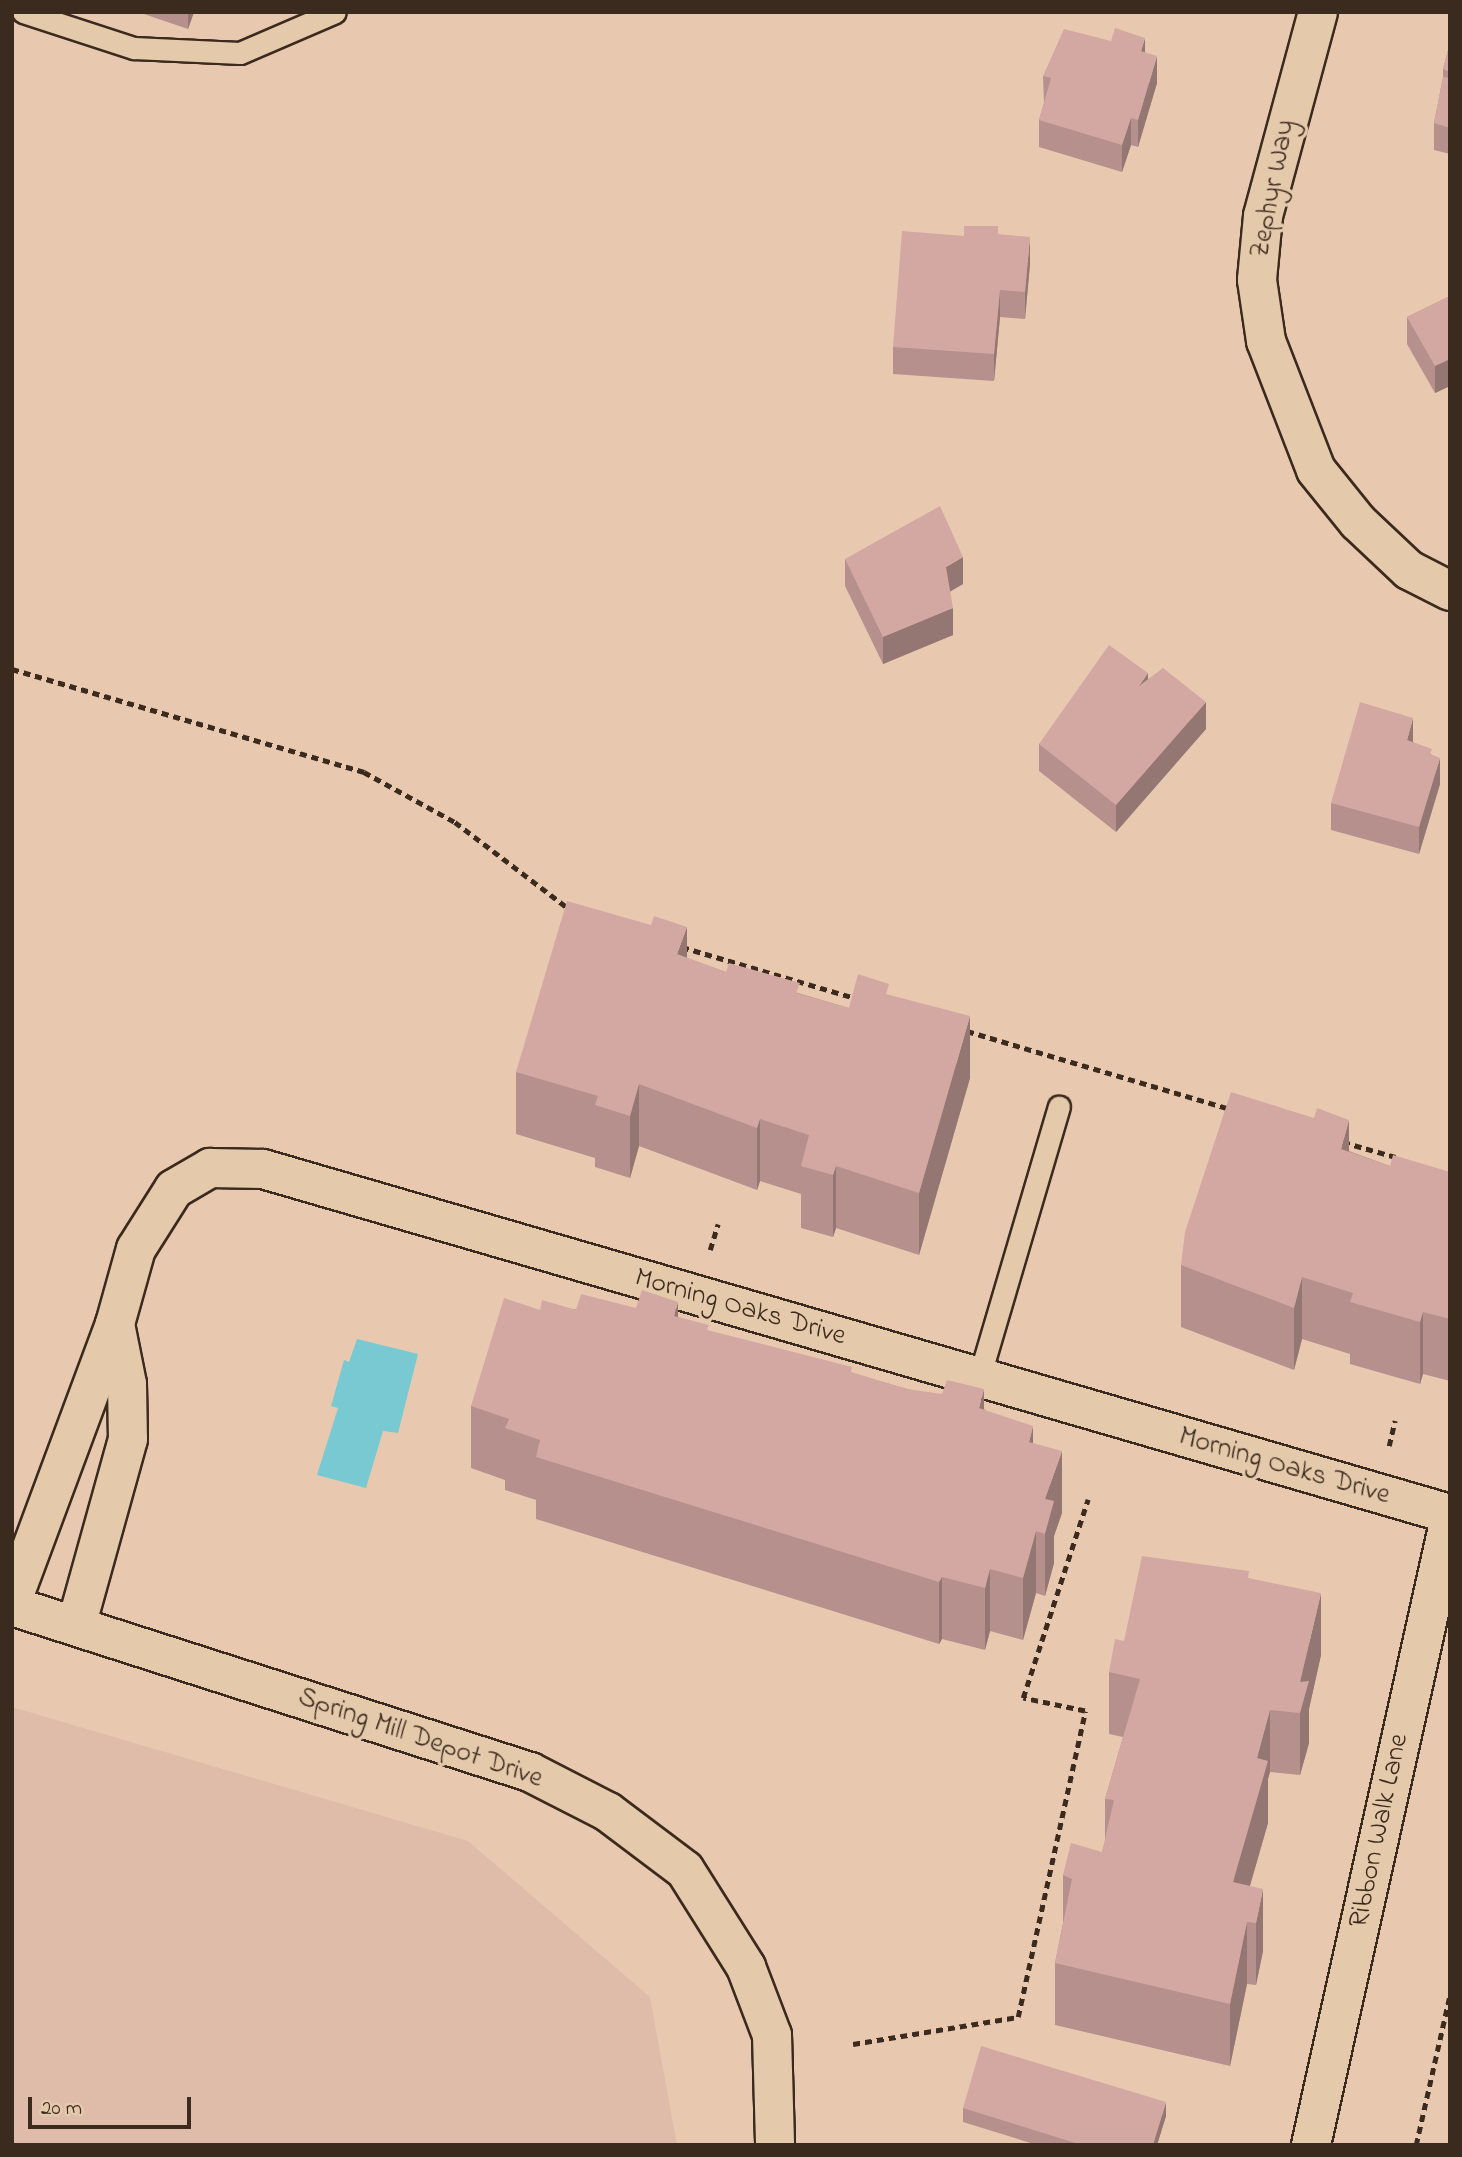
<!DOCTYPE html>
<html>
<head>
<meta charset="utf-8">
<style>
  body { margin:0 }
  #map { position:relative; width:1462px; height:2157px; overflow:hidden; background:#e8c9b0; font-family:"Indie Flower",sans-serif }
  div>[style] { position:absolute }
  .built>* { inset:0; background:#dfbca9 }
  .water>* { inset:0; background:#78c9d1 }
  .path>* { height:4.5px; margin-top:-2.25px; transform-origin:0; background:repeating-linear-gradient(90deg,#3b2a1e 0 7px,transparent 0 12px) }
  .roads { filter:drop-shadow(2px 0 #3b2a1e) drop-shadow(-2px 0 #3b2a1e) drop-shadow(0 2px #3b2a1e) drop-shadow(0 -2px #3b2a1e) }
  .lane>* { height:21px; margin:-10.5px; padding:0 10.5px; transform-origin:10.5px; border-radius:10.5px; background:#e4c9ab }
  .street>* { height:38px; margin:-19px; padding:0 19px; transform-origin:19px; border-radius:19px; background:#e4c9ab }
  .wall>* { inset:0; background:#b5908c }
  .shaded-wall>* { inset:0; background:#947672 }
  .building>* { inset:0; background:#d3a8a3 }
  span { translate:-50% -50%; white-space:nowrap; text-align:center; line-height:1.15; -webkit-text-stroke:7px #e4c9ab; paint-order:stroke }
  .street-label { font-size:28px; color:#3b2a1e }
  .frame { position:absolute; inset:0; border:14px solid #3b2a1e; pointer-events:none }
  .scale { position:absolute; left:28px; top:2097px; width:163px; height:32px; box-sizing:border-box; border:4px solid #3b2a1e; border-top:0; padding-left:9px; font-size:21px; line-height:24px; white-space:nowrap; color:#3b2a1e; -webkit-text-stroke:5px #e4c9ab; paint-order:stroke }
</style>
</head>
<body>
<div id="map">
  <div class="built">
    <div style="clip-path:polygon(12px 1707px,468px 1841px,650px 1997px,677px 2145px,12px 2145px)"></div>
  </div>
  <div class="water">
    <div style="clip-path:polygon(357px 1339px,418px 1354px,398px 1433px,383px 1431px,366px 1488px,317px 1475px,338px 1408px,331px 1406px,344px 1360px,349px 1362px)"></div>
  </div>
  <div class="path">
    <div style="left:12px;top:669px;width:367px;rotate:16.3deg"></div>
    <div style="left:364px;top:772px;width:104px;rotate:28.8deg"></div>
    <div style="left:455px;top:822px;width:142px;rotate:37.3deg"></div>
    <div style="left:682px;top:947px;width:180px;rotate:16.4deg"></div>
    <div style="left:967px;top:1031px;width:275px;rotate:16.5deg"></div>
    <div style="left:1343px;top:1142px;width:58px;rotate:15.9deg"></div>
    <div style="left:710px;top:1250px;width:27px;rotate:-73deg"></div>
    <div style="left:1389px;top:1446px;width:26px;rotate:-77deg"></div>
    <div style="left:853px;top:2044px;width:167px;rotate:-9.3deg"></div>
    <div style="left:1018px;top:2017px;width:313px;rotate:-77.6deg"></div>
    <div style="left:1085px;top:1711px;width:63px;rotate:-168.2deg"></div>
    <div style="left:1023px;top:1698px;width:209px;rotate:-71.9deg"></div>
    <div style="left:1416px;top:2145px;width:155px;rotate:-77.3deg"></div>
  </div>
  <div class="roads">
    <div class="lane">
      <div style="left:23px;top:12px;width:117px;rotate:18deg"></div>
      <div style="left:134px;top:48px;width:106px;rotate:2.7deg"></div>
      <div style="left:240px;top:53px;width:103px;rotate:-23.3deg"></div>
      <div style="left:979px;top:1378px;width:283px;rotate:-73.6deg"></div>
    </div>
    <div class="street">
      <div style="left:1318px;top:12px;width:211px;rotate:105.1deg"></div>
      <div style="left:1263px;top:216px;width:64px;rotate:95.4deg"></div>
      <div style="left:1257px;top:280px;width:62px;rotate:81.6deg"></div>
      <div style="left:1266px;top:341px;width:138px;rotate:68.8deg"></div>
      <div style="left:1316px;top:470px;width:67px;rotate:51.1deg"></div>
      <div style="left:1358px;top:522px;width:70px;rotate:43.3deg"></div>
      <div style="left:1409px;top:570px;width:46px;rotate:27.1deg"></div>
      <div style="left:115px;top:1324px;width:78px;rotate:-74.4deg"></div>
      <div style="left:136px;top:1249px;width:71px;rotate:-57.7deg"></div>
      <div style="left:174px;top:1189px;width:42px;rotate:-30.3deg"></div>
      <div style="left:210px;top:1168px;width:53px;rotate:1.1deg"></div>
      <div style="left:263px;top:1169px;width:1236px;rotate:16.21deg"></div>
      <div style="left:12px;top:1601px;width:296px;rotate:-69.6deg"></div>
      <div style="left:115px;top:1324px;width:61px;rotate:78.7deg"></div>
      <div style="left:127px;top:1384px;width:55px;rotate:89deg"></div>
      <div style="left:128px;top:1439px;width:194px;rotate:105.5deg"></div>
      <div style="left:12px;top:1606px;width:544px;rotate:17.77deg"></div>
      <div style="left:530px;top:1772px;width:88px;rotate:27.1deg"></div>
      <div style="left:608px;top:1812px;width:96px;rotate:37deg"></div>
      <div style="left:685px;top:1870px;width:115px;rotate:57.8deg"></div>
      <div style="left:746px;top:1967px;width:73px;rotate:69.1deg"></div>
      <div style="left:772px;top:2035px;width:110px;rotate:88.4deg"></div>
      <div style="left:1311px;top:2145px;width:642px;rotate:-77.5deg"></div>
    </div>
  </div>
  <div class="wall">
    <div style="clip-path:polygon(138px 12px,194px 12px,188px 29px)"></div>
    <div style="clip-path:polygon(1450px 43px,1450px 154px,1434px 150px,1434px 123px,1443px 77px,1443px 69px)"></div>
    <div style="clip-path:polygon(1043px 76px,1157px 83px,1138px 147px,1131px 145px,1122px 172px,1039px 147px,1039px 120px,1044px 103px)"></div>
    <div style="clip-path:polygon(998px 234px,1030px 264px,1025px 319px,1000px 317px,994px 381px,893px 374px,893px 347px,964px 236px)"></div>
    <div style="clip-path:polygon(1450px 296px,1450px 386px,1435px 393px,1407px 344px,1407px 317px)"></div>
    <div style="clip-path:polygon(845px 559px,963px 584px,950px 591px,953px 635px,883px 664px,845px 586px)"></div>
    <div style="clip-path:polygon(1148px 679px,1206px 729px,1116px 832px,1039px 771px,1039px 744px)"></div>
    <div style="clip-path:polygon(1413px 742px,1432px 755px,1440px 784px,1419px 854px,1331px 830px,1331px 803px)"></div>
    <div style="clip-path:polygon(687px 958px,726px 972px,849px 1008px,889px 995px,970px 1078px,919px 1255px,836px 1228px,833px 1237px,801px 1228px,801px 1194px,760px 1181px,757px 1190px,639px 1146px,630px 1178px,595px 1167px,595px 1158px,516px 1134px,516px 1072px)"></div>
    <div style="clip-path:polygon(1349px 1151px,1390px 1166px,1450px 1172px,1450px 1381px,1423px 1374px,1420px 1384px,1350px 1364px,1350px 1354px,1302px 1339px,1294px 1370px,1181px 1327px,1181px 1265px)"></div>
    <div style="clip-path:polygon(636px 1308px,678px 1317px,709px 1331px,907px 1389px,984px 1409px,1033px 1443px,1062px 1513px,1054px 1536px,1054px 1563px,1045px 1596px,1036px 1593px,1023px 1640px,990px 1631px,985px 1650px,942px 1639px,939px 1644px,536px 1519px,536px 1500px,505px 1490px,505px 1480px,471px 1468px,471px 1406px,540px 1310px)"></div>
    <div style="clip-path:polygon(1249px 1578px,1321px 1655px,1309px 1709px,1309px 1743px,1300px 1775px,1270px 1772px,1268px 1779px,1268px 1823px,1250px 1886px,1263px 1951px,1256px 1985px,1247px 1984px,1230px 2066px,1055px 2025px,1055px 1963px,1063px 1923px,1063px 1875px,1102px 1852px,1105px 1841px,1105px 1799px,1123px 1737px,1109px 1734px,1109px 1672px,1124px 1641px)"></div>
    <div style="clip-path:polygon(963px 2108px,1166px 2116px,1157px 2145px,1037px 2145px,963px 2122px)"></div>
  </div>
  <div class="shaded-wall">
    <div style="clip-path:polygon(188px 12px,194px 12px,188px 29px)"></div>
    <div style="clip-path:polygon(1145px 38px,1145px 65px,1141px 51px)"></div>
    <div style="clip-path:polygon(1157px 56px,1157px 83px,1138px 147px,1138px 120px)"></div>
    <div style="clip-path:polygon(1131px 118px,1131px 145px,1122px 172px,1122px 145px)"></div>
    <div style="clip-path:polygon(1030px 237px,1030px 264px,1025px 319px,1025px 292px)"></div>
    <div style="clip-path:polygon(1000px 290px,1000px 317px,994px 381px,994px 354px)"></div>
    <div style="clip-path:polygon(1450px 359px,1450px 386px,1435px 393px,1435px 366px)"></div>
    <div style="clip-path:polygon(963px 557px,963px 584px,946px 594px,946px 567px)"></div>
    <div style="clip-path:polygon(953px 608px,953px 635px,883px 664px,883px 637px)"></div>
    <div style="clip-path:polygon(1148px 673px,1148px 700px,1139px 686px)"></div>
    <div style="clip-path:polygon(1206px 702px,1206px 729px,1116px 832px,1116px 805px)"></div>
    <div style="clip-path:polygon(1413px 718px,1413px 745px,1407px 740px)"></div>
    <div style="clip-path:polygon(1440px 758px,1440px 784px,1419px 854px,1419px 827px)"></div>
    <div style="clip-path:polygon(687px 927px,687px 989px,677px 954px)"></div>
    <div style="clip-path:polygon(970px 1016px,970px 1078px,919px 1255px,919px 1193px)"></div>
    <div style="clip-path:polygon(639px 1084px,639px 1146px,630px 1178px,630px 1116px)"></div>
    <div style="clip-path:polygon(760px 1119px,760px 1181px,757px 1190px,757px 1128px)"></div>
    <div style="clip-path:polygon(1349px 1120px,1349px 1182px,1341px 1149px)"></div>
    <div style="clip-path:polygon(836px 1166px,836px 1228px,833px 1237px,833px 1175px)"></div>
    <div style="clip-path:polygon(1302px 1277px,1302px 1339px,1294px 1370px,1294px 1308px)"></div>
    <div style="clip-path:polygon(678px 1302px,678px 1364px,674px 1316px)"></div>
    <div style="clip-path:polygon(1423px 1312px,1423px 1374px,1420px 1384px,1420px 1322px)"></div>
    <div style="clip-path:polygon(984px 1389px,984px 1451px,979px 1408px)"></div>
    <div style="clip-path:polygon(1033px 1426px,1033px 1488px,1029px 1442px)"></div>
    <div style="clip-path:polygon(1062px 1451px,1062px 1513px,1054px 1536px,1054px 1563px,1045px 1596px,1045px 1499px)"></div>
    <div style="clip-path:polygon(1036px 1531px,1036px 1593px,1023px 1640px,1023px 1578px)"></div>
    <div style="clip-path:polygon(990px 1569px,990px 1631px,985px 1650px,985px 1588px)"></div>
    <div style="clip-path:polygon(942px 1577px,942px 1639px,939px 1644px,939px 1582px)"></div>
    <div style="clip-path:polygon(1321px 1593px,1321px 1655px,1309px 1709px,1309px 1743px,1300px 1775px,1300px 1682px)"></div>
    <div style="clip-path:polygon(1270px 1710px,1270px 1772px,1268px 1779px,1268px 1823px,1233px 1944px,1233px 1882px,1257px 1758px)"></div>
    <div style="clip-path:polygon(1263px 1889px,1263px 1951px,1256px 1985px,1256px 1923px)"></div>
    <div style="clip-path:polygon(1247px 1922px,1247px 1984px,1230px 2066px,1230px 2004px)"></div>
    <div style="clip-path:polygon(1166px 2102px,1166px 2116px,1157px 2145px,1153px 2145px)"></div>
  </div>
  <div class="building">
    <div style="clip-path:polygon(1115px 28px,1145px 38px,1141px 51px,1157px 56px,1138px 120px,1131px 118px,1122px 145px,1039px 120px,1051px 78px,1043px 76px,1064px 29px,1111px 41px)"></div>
    <div style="clip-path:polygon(1450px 43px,1450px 72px,1443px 69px)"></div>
    <div style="clip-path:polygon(1443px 77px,1450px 78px,1450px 128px,1434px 123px)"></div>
    <div style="clip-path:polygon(964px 226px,998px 226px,998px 234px,1030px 237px,1025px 292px,1000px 290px,994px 354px,893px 347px,902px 231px,964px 236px)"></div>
    <div style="clip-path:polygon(1450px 296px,1450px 359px,1435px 366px,1407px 317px)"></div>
    <div style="clip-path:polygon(940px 506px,963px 557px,946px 567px,953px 608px,883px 637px,845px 559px)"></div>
    <div style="clip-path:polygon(1109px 645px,1148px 673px,1139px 686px,1163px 668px,1206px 702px,1116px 805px,1039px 744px)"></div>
    <div style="clip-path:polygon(1360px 702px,1413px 718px,1407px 740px,1432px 749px,1430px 754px,1440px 758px,1419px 827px,1331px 803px)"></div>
    <div style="clip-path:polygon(567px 901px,651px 925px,654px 916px,687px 927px,677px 954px,726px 972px,729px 963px,800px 983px,796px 993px,849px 1008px,858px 974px,889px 984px,886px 994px,970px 1016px,919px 1193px,836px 1166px,833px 1175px,801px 1166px,809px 1135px,760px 1119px,757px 1128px,639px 1084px,630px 1116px,595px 1105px,598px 1096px,516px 1072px)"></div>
    <div style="clip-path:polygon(1231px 1092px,1314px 1118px,1317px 1108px,1349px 1120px,1341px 1149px,1390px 1166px,1393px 1155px,1450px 1172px,1450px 1319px,1423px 1312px,1420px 1322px,1350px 1302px,1353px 1293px,1302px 1277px,1294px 1308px,1181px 1265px,1185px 1232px)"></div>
    <div style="clip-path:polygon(642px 1290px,678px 1302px,674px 1316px,709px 1325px,707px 1330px,852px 1367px,851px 1372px,907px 1389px,942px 1394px,947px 1380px,984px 1389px,979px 1408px,1033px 1426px,1029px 1442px,1062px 1451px,1045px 1499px,1054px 1501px,1045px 1534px,1036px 1531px,1023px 1578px,990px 1569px,985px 1588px,942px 1577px,939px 1582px,536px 1457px,540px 1440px,505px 1428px,509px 1419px,471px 1406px,504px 1298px,540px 1310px,542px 1300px,576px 1310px,581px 1294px,636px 1308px)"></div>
    <div style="clip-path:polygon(1142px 1556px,1249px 1571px,1248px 1578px,1321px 1593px,1300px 1682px,1309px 1681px,1300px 1713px,1270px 1710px,1257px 1758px,1268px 1761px,1233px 1882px,1263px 1889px,1256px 1923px,1247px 1922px,1230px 2004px,1055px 1963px,1072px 1879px,1063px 1875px,1071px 1843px,1102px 1852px,1114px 1800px,1105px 1799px,1140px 1679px,1109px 1672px,1115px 1639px,1124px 1641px)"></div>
    <div style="clip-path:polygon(981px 2046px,1166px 2102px,1153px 2145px,1082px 2145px,963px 2108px)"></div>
  </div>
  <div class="street-label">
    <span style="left:1274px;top:189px;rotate:-79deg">Zephyr Way</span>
    <span style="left:740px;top:1308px;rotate:16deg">Morning Oaks Drive</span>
    <span style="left:1284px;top:1467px;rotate:16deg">Morning Oaks Drive</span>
    <span style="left:420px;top:1739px;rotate:19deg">Spring Mill Depot Drive</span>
    <span style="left:1380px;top:1831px;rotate:-78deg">Ribbon Walk Lane</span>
  </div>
  <div class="frame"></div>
  <div class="scale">20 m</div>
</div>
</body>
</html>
